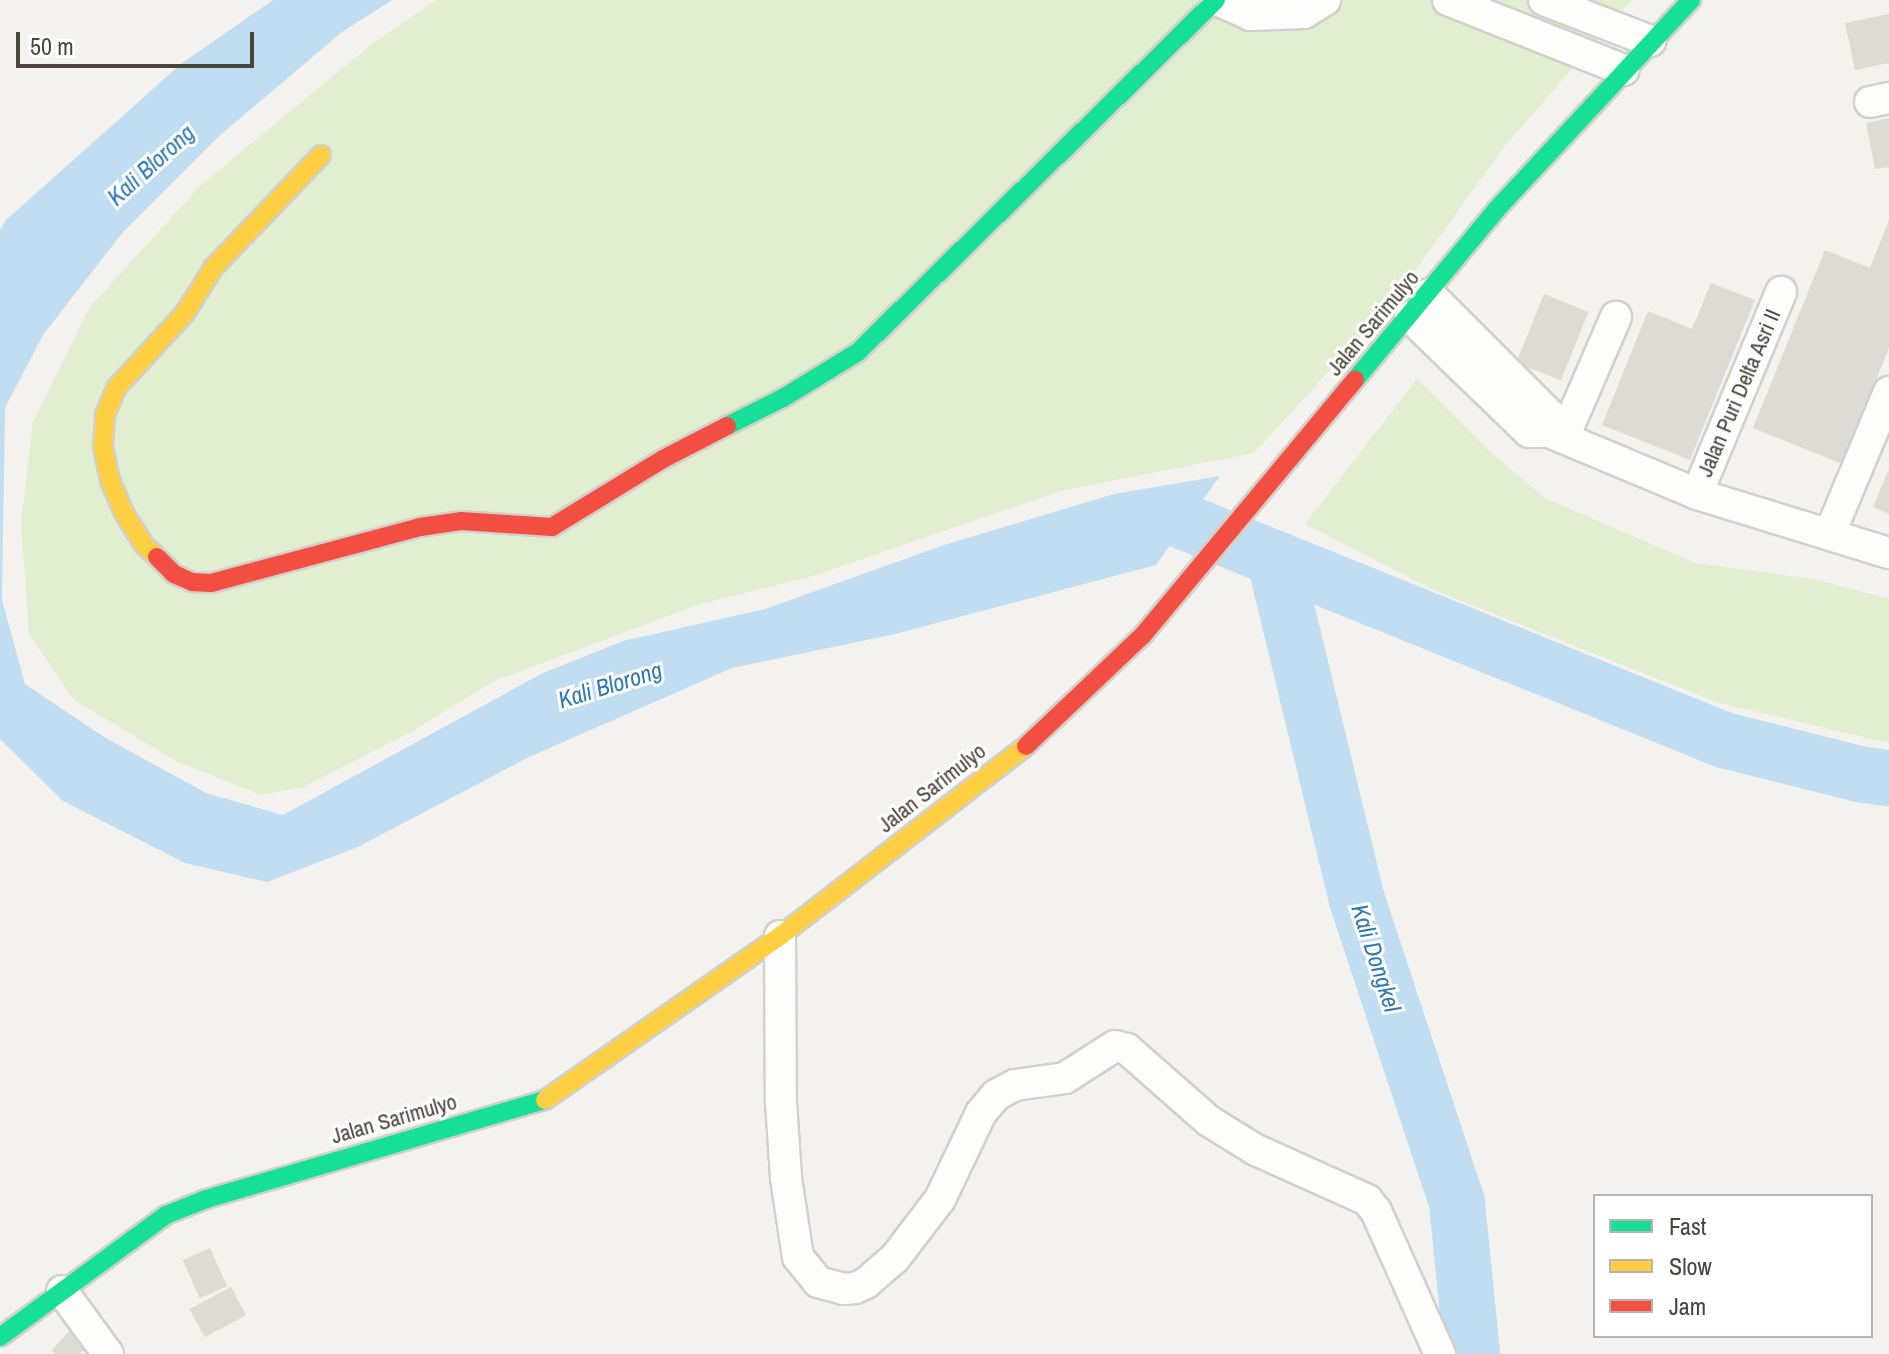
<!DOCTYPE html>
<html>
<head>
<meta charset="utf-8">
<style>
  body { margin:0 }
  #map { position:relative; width:1889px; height:1354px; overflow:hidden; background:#f4f2ee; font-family:"Archivo Narrow",sans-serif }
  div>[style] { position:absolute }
  .green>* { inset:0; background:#e1eecf }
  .water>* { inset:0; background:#c0ddf1 }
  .river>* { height:56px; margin:-28px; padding:0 28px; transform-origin:28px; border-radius:28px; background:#c0ddf1 }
  .building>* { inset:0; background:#dedbd6; transform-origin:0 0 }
  .roads { filter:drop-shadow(2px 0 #d2d0cb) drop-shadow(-2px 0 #d2d0cb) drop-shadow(0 2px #d2d0cb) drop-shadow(0 -2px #d2d0cb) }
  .street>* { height:30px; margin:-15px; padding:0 15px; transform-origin:15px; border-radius:15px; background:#fdfdfc }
  .fast>* { height:18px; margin:-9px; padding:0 9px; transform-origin:9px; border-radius:9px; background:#16e098 }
  .slow>* { height:18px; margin:-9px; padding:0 9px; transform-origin:9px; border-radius:9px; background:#ffcf43 }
  .jam>* { height:18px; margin:-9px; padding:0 9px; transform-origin:9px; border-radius:9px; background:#f24e42 }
  span { translate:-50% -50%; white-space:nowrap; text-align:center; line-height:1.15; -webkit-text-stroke:6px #fff; paint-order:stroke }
  .street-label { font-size:22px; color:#4b4439 }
  .water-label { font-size:24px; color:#2e7ab2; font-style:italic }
  .legend { position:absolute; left:1593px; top:1194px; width:280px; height:144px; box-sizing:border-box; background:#fff; border:2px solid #b7b4b0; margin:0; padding:10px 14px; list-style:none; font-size:24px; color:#4b4439 }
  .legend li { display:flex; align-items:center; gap:16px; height:40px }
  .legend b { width:40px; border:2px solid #b7b4b0 }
  .scale { position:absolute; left:16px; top:32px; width:238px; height:36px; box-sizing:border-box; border:4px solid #4b4439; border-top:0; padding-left:10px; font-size:24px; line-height:28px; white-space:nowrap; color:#4b4439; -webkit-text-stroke:6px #fff; paint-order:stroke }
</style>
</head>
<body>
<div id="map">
  <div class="green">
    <div style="clip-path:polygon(436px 0,1632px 0,1504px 147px,1394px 300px,1254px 453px,1060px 491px,813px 576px,700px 604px,494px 681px,411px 732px,303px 787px,261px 795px,176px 761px,74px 700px,29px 634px,21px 523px,33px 422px,89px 308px,201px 185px,372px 44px)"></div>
    <div style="clip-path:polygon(1417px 379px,1486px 448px,1545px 498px,1695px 563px,1814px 579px,1889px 599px,1889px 743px,1716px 702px,1436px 591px,1305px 524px)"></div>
  </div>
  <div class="water">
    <div style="clip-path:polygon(273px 0,392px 0,342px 32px,218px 137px,123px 232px,43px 335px,5px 408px,2px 600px,25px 684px,104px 737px,206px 793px,283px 815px,543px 673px,623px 641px,765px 609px,941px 546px,1114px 494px,1220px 476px,1156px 565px,891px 635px,732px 668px,529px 757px,358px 847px,267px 882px,185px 863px,63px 801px,0 739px,0 230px,6px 220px,182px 63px)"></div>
  </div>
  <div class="river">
    <div style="left:1113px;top:534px;width:60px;rotate:-17.5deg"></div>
    <div style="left:1170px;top:516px;width:598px;rotate:22.02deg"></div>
    <div style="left:1724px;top:740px;width:139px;rotate:14.1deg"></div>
    <div style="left:1859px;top:774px;width:30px;rotate:8deg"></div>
    <div style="left:1275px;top:561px;width:346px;rotate:76.4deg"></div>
    <div style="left:1356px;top:897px;width:322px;rotate:71.7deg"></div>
    <div style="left:1457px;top:1203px;width:152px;rotate:84.3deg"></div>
  </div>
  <div class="building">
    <div style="clip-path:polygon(1889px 14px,1889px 63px,1855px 70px,1845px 23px)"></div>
    <div style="clip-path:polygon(1889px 118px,1889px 167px,1875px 169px,1866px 123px)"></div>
    <div style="clip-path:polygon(1889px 220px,1889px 348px,1842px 464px,1753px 428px,1825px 250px,1870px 268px)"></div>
    <div style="clip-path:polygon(1711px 283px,1755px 300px,1690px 460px,1602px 425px,1648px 311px,1692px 329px)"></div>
    <div style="left:1544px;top:294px;width:48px;height:74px;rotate:22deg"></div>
    <div style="clip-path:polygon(1889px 469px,1889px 514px,1873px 507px)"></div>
    <div style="left:210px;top:1248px;width:42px;height:30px;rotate:66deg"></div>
    <div style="left:231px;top:1287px;width:32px;height:47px;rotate:62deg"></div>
    <div style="clip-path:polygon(72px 1328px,89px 1344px,80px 1354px,56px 1354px,52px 1350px)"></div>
  </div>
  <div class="roads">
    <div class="street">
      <div style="left:1217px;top:0;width:36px;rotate:24deg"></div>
      <div style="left:1250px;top:15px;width:54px;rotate:-2.1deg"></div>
      <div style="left:1304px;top:13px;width:25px;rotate:-32deg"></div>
      <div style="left:1448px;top:0;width:189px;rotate:21.7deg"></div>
      <div style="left:1544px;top:0;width:114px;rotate:21.1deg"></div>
      <div style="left:1870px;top:102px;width:19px;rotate:-12deg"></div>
      <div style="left:1429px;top:294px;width:168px;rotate:45deg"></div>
      <div style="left:1548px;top:413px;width:19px;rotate:87deg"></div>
      <div style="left:1410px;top:317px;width:165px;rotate:44deg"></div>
      <div style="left:1529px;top:432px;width:20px"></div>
      <div style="left:1549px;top:432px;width:160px;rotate:22.7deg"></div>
      <div style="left:1697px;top:494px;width:201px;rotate:17.1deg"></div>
      <div style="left:1564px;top:437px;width:131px;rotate:-66.6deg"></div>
      <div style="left:1697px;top:494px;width:219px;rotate:-67.4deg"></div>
      <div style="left:1830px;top:533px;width:153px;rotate:-67.3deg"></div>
      <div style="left:780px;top:936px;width:166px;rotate:89.7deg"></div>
      <div style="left:781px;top:1102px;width:76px;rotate:86.2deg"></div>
      <div style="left:786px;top:1178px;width:80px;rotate:81.4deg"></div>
      <div style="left:798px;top:1257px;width:32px;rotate:51deg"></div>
      <div style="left:818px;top:1282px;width:27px;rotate:15deg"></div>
      <div style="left:844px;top:1289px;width:11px;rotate:-5deg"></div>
      <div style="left:855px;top:1288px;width:12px;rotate:-24deg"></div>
      <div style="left:866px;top:1283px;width:38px;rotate:-41deg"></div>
      <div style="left:895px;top:1258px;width:74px;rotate:-52.7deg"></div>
      <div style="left:940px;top:1199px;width:95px;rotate:-64.5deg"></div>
      <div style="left:981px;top:1113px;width:23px;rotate:-50deg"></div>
      <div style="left:996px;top:1095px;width:21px;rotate:-28deg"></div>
      <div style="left:1015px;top:1085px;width:50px;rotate:-8deg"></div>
      <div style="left:1065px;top:1078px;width:59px;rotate:-32.6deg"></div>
      <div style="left:1115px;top:1046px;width:12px;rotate:14deg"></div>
      <div style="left:1127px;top:1049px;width:109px;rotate:41.3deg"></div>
      <div style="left:1209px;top:1121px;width:55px;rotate:31.7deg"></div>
      <div style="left:1256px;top:1150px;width:122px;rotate:24.2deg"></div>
      <div style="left:1367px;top:1200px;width:14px;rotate:51deg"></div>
      <div style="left:1376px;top:1211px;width:157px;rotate:65.9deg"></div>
      <div style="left:62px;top:1291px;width:78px;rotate:53.9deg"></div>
    </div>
    <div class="fast">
      <div style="left:1355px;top:380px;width:221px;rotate:-50.3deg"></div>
      <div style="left:1496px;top:210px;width:287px;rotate:-47.1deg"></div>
      <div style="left:727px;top:426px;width:63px;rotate:-26.6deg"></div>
      <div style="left:783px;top:398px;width:88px;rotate:-31.5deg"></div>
      <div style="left:858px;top:352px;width:502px;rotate:-44.52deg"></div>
      <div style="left:0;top:1337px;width:206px;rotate:-36.3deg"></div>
      <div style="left:166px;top:1215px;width:43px;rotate:-21.8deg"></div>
      <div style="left:206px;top:1199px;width:353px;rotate:-16.3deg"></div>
    </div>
    <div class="slow">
      <div style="left:157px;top:557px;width:18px;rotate:-137deg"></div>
      <div style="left:144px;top:545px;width:38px;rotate:-122deg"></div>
      <div style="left:124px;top:513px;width:36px;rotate:-113deg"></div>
      <div style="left:110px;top:480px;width:35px;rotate:-102deg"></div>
      <div style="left:103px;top:446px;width:31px;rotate:-86deg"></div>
      <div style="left:105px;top:415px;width:30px;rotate:-67deg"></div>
      <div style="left:117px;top:387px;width:100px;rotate:-47.4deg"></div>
      <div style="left:185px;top:313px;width:54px;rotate:-57.8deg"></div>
      <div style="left:214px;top:267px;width:155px;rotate:-46.3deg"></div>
      <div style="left:545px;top:1100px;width:287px;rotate:-34.9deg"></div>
      <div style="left:780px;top:936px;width:311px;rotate:-37.7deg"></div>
    </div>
    <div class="jam">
      <div style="left:157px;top:557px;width:24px;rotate:45deg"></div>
      <div style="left:174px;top:574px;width:20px;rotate:24deg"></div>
      <div style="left:192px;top:582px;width:19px;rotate:3deg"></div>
      <div style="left:211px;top:583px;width:216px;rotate:-15deg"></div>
      <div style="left:420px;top:527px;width:41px;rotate:-8.3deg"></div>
      <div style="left:461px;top:521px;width:91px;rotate:3.8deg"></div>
      <div style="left:552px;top:527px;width:130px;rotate:-31.5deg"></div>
      <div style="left:663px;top:459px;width:72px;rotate:-27.3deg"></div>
      <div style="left:1026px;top:746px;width:161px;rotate:-43.5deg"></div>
      <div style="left:1143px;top:635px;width:332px;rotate:-50.3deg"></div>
    </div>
  </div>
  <div class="street-label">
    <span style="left:1373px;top:323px;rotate:-50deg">Jalan Sarimulyo</span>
    <span style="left:1739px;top:393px;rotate:-67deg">Jalan Puri Delta Asri II</span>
    <span style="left:932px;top:788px;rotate:-38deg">Jalan Sarimulyo</span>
    <span style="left:394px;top:1119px;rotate:-16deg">Jalan Sarimulyo</span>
  </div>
  <div class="water-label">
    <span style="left:151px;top:165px;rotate:-42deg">Kali Blorong</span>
    <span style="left:610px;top:685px;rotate:-17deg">Kali Blorong</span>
    <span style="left:1376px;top:958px;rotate:72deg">Kali Dongkel</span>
  </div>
  <ul class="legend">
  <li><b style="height:10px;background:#16e098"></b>Fast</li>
  <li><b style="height:10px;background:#ffcf43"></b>Slow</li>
  <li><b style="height:10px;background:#f24e42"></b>Jam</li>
  </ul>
  <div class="scale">50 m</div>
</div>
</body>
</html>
